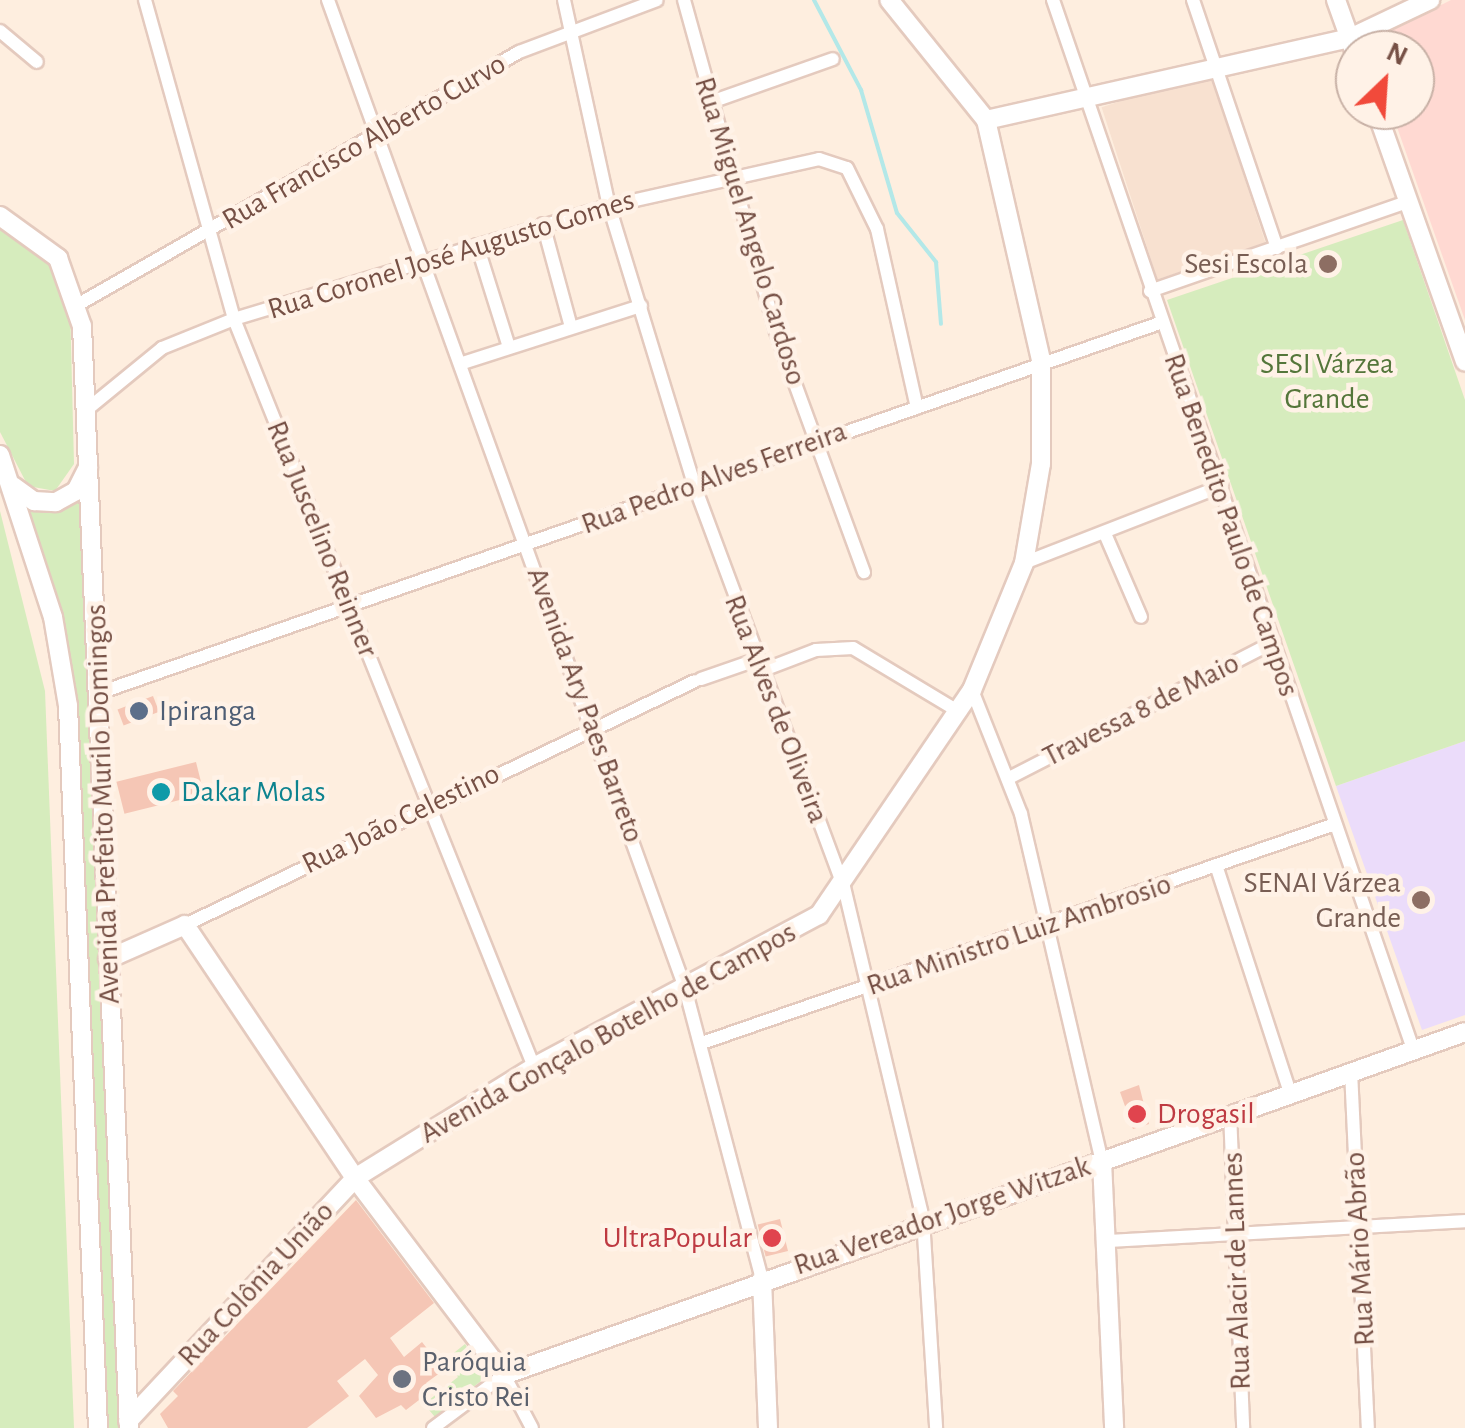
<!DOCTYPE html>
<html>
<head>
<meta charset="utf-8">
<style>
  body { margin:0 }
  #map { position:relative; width:1465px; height:1428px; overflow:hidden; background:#feeedf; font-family:"Alegreya Sans",sans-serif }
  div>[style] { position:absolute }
  .residential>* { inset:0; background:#f8e1d0; transform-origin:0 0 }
  .commercial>* { inset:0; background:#ffd9d2 }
  .education>* { inset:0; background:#ebdcfa }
  .green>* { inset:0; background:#d6ecbd }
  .stream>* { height:4px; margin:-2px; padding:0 2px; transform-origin:2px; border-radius:2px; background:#b3e8e8 }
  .building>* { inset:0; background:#f5c6b5; transform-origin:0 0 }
  .roads { filter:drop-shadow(2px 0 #e4cabe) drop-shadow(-2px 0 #e4cabe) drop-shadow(0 2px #e4cabe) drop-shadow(0 -2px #e4cabe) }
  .street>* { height:12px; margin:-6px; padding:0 6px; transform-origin:6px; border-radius:6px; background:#fff }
  .secondary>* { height:18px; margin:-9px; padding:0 9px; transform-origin:9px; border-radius:9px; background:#fff }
  .dots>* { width:28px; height:28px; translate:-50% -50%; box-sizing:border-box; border:5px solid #fff2e7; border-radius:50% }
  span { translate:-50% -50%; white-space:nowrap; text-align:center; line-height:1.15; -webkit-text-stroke:9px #fff2e7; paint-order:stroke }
  .street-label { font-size:30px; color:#765045 }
  .education-label { font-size:30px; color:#785e54 }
  .right { translate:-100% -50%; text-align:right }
  .park-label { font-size:30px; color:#54763a }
  .service-label { font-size:30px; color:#4e5e75 }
  .left { translate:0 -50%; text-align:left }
  .culture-label { font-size:30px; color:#0d838f }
  .health-label { font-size:30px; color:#be3a42 }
  .worship-label { font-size:30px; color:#5b616d }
  .north { position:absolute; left:1335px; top:30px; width:100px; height:100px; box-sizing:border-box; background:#fff2e7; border:2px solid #c8b1a6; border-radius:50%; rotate:25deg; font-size:28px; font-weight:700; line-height:40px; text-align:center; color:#765045 }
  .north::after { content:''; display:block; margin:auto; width:35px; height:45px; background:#f14a3b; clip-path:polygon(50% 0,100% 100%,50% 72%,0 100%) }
</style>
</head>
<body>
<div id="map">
  <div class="residential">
    <div style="left:1210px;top:72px;width:181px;height:114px;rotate:72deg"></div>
  </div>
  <div class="commercial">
    <div style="clip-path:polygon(1451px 0,1465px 0,1465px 320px,1391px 110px,1415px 110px,1415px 50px,1370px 50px,1368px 42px)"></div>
  </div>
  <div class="education">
    <div style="clip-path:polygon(1465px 741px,1465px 1015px,1422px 1030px,1336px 786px)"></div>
  </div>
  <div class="green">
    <div style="clip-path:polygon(1403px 220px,1465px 400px,1465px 741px,1336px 786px,1167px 300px)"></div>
    <div style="clip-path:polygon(0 225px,56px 266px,70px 304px,74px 464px,55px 491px,28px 486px,0 432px)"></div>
    <div style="clip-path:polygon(82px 497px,121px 1428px,104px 1428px,58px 610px,27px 505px,60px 510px)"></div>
    <div style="clip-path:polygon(0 511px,45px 691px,74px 1428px,0 1428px)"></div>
    <div style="clip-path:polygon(465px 1344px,486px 1377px,435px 1417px,424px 1404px,458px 1377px,445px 1360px)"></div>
  </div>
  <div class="stream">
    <div style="left:814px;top:0;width:102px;rotate:62.4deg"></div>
    <div style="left:861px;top:90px;width:128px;rotate:73.7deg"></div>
    <div style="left:897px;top:213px;width:63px;rotate:51.5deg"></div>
    <div style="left:936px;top:262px;width:62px;rotate:85.4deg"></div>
  </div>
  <div class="building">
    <div style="left:153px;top:696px;width:17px;height:38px;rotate:69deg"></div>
    <div style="left:196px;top:762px;width:33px;height:82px;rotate:76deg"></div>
    <div style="clip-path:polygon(1139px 1085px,1149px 1124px,1133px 1129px,1120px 1092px)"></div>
    <div style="clip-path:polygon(356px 1200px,434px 1303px,390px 1338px,404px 1357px,422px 1342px,444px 1370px,426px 1383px,432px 1390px,406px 1410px,401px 1405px,376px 1418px,359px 1396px,378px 1375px,365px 1359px,337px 1381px,349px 1396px,307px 1428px,168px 1428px,160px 1414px,178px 1396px,173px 1391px)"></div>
    <div style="left:780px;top:1219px;width:33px;height:23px;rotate:76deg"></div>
  </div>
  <div class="roads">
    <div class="street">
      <div style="left:145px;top:0;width:331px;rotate:74.4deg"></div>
      <div style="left:234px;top:319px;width:806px;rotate:68.15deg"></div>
      <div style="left:328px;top:0;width:1051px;rotate:70.13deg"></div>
      <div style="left:685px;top:988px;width:301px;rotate:75.2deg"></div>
      <div style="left:564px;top:0;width:211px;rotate:77.7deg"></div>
      <div style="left:609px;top:206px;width:294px;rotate:73deg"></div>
      <div style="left:695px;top:487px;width:427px;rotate:69.6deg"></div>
      <div style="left:844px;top:887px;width:341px;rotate:76.6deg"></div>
      <div style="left:923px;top:1219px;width:209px;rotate:86.4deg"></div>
      <div style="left:684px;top:0;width:341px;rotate:74.5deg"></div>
      <div style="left:775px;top:329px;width:259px;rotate:69.9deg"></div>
      <div style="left:1053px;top:0;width:1109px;rotate:71.06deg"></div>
      <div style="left:1193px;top:0;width:262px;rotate:71.3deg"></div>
      <div style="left:0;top:31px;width:48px;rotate:40deg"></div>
      <div style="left:711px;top:102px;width:129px;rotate:-19.4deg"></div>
      <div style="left:543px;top:224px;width:107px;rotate:74.8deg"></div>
      <div style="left:477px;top:245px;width:107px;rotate:72.6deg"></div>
      <div style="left:1150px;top:291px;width:275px;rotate:-19.1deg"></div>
      <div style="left:79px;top:304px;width:507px;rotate:-29.8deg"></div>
      <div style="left:519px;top:52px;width:147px;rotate:-20.6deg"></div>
      <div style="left:463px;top:363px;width:187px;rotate:-17.8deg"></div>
      <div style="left:90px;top:407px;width:93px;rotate:-39.3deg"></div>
      <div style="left:162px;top:348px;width:78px;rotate:-21.9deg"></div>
      <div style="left:234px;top:319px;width:392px;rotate:-16.8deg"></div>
      <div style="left:609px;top:206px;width:215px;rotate:-12.6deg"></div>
      <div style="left:819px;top:159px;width:29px;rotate:18deg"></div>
      <div style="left:847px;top:168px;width:68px;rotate:63.8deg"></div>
      <div style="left:877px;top:229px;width:183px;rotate:77.4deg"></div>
      <div style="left:1106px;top:536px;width:88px;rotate:66.6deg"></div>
      <div style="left:1024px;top:563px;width:212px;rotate:-21.3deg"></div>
      <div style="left:761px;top:671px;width:59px;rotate:-20.9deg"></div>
      <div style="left:816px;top:650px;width:37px;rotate:-3deg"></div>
      <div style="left:853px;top:648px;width:122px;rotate:31deg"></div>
      <div style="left:701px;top:679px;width:58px;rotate:-19.1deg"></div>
      <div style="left:972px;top:690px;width:133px;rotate:68.4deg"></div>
      <div style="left:1021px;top:814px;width:356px;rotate:76.9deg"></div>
      <div style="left:99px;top:693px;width:1124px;rotate:-19.23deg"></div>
      <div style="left:1009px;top:778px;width:298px;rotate:-27.2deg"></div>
      <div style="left:1216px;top:865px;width:237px;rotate:72deg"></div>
      <div style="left:185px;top:925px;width:565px;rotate:-25.57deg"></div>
      <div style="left:702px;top:1043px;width:670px;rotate:-19.08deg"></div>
      <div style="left:1351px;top:1071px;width:357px;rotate:87.3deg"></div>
      <div style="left:1230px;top:1113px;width:315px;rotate:87.6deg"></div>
      <div style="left:1110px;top:1241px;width:356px;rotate:-3.2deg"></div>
      <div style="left:433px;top:1428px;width:89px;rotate:-36.7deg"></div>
      <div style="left:504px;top:1375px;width:60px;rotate:62.2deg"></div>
    </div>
    <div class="secondary">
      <div style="left:1336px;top:0;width:56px;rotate:70.3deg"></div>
      <div style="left:1376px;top:110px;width:267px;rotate:70.5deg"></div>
      <div style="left:986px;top:120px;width:373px;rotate:-12.7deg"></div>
      <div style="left:1350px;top:38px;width:89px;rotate:-25.4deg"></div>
      <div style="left:0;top:216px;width:72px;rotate:35.9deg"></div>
      <div style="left:58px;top:258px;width:72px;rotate:70.6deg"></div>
      <div style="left:82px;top:326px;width:1103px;rotate:87.56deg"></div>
      <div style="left:0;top:455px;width:170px;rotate:71.9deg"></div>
      <div style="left:53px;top:617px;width:90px;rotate:80.4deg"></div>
      <div style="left:68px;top:706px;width:723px;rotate:87.62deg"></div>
      <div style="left:13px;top:486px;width:26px;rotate:36deg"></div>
      <div style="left:34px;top:501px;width:22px;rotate:3deg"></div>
      <div style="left:56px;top:502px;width:23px;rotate:-29deg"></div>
      <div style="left:76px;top:491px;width:27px;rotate:-63deg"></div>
      <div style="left:108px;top:959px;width:84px;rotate:-23.8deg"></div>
      <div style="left:185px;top:925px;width:305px;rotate:56.1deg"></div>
      <div style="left:355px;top:1178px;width:247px;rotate:52.9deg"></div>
      <div style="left:504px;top:1375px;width:1020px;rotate:-19.64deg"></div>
      <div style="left:1102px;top:1161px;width:267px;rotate:87.4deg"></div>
      <div style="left:762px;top:1279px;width:149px;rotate:87.7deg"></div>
      <div style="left:128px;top:1421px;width:333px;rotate:-46.9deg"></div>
      <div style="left:355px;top:1178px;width:211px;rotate:-31.8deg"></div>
      <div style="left:534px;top:1067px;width:323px;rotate:-28.1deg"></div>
      <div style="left:819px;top:915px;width:272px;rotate:-55.8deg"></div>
      <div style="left:972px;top:690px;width:137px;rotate:-67.7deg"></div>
      <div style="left:1024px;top:563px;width:100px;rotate:-80.3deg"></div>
      <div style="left:1041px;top:464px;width:104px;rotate:-90deg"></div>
      <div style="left:1041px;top:360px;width:246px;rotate:-102.9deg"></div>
      <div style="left:986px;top:120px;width:154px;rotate:-128.9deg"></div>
    </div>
  </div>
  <div class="dots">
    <div style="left:1328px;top:264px;background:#8d6e63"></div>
    <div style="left:139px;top:711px;background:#5c6f8a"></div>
    <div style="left:161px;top:792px;background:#0f9aa8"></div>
    <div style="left:1421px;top:900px;background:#8d6e63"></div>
    <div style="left:1137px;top:1114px;background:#e0444e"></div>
    <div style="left:772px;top:1238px;background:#e0444e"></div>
    <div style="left:402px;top:1379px;background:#6b7280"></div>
  </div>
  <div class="street-label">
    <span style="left:364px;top:142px;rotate:-30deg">Rua Francisco Alberto Curvo</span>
    <span style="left:750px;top:231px;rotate:73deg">Rua Miguel Angelo Cardoso</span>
    <span style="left:451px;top:255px;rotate:-17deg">Rua Coronel José Augusto Gomes</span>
    <span style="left:714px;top:478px;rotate:-20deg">Rua Pedro Alves Ferreira</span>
    <span style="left:1231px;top:525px;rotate:71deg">Rua Benedito Paulo de Campos</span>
    <span style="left:322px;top:539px;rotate:68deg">Rua Juscelino Reinner</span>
    <span style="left:585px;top:705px;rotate:70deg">Avenida Ary Paes Barreto</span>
    <span style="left:776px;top:709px;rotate:69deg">Rua Alves de Oliveira</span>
    <span style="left:1141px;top:710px;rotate:-27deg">Travessa 8 de Maio</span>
    <span style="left:103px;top:804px;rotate:-92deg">Avenida Prefeito Murilo Domingos</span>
    <span style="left:401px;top:819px;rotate:-26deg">Rua João Celestino</span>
    <span style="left:1019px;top:935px;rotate:-19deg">Rua Ministro Luiz Ambrosio</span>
    <span style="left:608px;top:1033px;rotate:-29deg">Avenida Gonçalo Botelho de Campos</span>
    <span style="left:942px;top:1216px;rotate:-19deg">Rua Vereador Jorge Witzak</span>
    <span style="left:1360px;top:1249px;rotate:-93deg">Rua Mário Abrão</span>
    <span style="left:1237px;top:1271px;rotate:-92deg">Rua Alacir de Lannes</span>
    <span style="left:256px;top:1284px;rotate:-47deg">Rua Colônia União</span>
  </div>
  <div class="education-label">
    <span class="right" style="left:1308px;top:264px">Sesi Escola</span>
    <span class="right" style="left:1401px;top:900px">SENAI Várzea<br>Grande</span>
  </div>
  <div class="park-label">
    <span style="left:1327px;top:381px">SESI Várzea<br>Grande</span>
  </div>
  <div class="service-label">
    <span class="left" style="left:159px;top:711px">Ipiranga</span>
  </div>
  <div class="culture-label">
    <span class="left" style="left:181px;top:792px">Dakar Molas</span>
  </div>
  <div class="health-label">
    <span class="left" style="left:1157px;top:1114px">Drogasil</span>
    <span class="right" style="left:752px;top:1238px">UltraPopular</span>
  </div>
  <div class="worship-label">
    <span class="left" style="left:422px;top:1379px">Paróquia<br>Cristo Rei</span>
  </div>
  <div class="north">N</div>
</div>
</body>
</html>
